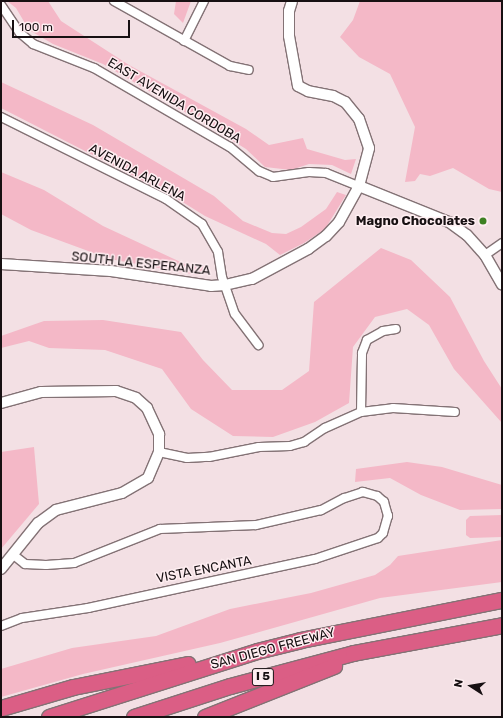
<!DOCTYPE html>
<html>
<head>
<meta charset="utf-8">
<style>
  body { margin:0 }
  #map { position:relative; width:503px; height:718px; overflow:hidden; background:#f3e0e4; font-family:Rubik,sans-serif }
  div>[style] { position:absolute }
  .green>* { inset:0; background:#f4b8c7 }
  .roads { filter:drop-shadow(1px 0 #837275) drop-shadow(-1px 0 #837275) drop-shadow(0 1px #837275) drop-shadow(0 -1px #837275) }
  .minor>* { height:8px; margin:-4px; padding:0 4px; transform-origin:4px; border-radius:4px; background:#fff }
  .tertiary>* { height:10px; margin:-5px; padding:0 5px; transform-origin:5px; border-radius:5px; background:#fff }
  .motorway>* { height:15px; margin:-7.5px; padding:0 7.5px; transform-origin:7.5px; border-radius:7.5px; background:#db5e85 }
  .dots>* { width:11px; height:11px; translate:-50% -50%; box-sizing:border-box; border:2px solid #feeef1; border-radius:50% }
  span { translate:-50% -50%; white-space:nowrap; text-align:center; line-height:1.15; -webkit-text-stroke:3px #feeef1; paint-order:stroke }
  .shield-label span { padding:1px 3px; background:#feeef1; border:1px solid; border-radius:3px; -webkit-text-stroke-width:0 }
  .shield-label { font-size:12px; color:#171012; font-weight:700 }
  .street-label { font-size:13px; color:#171012 }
  .poi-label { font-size:13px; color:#171012; font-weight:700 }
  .right { translate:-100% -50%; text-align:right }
  .frame { position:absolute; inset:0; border:2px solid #171012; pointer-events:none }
  .north { position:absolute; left:451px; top:666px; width:40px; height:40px; -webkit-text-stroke:3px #feeef1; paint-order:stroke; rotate:282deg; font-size:11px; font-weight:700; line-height:16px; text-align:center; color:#171012 }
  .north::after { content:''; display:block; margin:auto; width:14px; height:18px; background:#171012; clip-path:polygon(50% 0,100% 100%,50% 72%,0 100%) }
  .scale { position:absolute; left:12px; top:20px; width:118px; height:18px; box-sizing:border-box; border:2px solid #171012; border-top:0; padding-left:5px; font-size:12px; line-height:14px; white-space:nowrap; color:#171012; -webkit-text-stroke:3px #feeef1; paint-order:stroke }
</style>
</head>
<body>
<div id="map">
  <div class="green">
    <div style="clip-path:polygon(7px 1px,48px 1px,61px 21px,129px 65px,246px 129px,269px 145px,303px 138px,307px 149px,345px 160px,356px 159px,351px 174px,332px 165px,309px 164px,291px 170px,265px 167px,246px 149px,217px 131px,103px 64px,53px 44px,29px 30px,16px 8px)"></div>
    <div style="clip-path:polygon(176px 1px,191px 1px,183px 23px,174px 14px)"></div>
    <div style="clip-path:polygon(360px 1px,502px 1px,502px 192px,489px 189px,453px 168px,430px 176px,420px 174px,415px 181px,405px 182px,415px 127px,390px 74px,359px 57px,340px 37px,353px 20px)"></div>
    <div style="clip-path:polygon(1px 82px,93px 125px,214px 196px,243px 221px,272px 233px,286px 234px,301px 227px,326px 209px,337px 192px,346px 195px,325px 229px,304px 243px,280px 255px,266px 244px,205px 216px,173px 196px,1px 108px)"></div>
    <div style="clip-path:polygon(1px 172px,44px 190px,103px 226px,187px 265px,209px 267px,208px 273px,197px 275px,110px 259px,31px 230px,1px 214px)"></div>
    <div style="clip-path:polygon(381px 248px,411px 260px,450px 297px,484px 361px,502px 389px,502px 423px,454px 369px,429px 325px,407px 309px,375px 317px,353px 347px,349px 403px,315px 422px,273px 437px,233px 436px,191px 409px,162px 369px,105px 350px,49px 348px,29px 341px,1px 348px,1px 336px,44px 321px,103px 320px,181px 332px,203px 360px,232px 390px,282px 390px,309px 371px,314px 302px)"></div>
    <div style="clip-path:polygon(34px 447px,39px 504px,1px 549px,1px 452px)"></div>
    <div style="clip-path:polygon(407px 462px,442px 467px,502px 485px,502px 509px,460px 510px,421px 495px,390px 478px,355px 482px,356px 469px)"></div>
    <div style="clip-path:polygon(502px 515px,502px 537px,470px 538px,466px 535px,466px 520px,470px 516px)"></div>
    <div style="clip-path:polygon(502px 540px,502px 582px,380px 598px,220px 643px,83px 674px,1px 697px,1px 669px,72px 648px,156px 636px,230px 609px,311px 593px,375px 575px,390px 565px,398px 556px)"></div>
  </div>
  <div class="roads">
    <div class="minor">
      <div style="left:114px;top:1px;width:133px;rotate:29.3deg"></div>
      <div style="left:230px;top:66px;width:19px;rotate:12deg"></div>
      <div style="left:1px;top:5px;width:34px;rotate:56deg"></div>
      <div style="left:20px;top:33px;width:17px;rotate:40deg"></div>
      <div style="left:33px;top:44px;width:66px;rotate:21.5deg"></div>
      <div style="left:94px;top:68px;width:157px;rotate:30.2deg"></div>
      <div style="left:230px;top:147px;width:38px;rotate:40deg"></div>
      <div style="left:259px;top:171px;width:15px;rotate:23deg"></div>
      <div style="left:273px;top:177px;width:36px;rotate:-8deg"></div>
      <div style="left:309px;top:172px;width:17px;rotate:3deg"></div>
      <div style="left:326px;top:173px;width:35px;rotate:22deg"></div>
      <div style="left:184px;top:41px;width:45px;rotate:-63.4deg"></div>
      <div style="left:1px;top:117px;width:184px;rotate:26.4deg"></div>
      <div style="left:166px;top:199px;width:44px;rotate:34.8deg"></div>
      <div style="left:202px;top:224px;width:32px;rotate:60deg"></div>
      <div style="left:218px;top:252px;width:25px;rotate:81deg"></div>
      <div style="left:222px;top:277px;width:39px;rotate:71deg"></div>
      <div style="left:235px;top:314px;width:39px;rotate:53deg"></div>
      <div style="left:485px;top:255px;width:21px;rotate:-35deg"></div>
      <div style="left:361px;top:412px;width:59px;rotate:-89deg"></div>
      <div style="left:362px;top:353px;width:14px;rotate:-69deg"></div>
      <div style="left:367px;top:340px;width:18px;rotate:-29deg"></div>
      <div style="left:383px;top:331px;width:13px;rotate:-9deg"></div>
      <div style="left:159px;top:452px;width:29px;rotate:12deg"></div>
      <div style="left:187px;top:458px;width:22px;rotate:-3deg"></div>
      <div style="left:209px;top:457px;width:51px;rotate:-11.3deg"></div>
      <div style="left:259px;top:447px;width:31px;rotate:-2deg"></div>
      <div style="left:290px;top:446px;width:15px;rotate:-16deg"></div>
      <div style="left:304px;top:442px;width:25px;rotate:-34deg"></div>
      <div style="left:325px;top:428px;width:39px;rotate:-24deg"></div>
      <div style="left:361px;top:412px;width:32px;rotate:-7deg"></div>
      <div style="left:393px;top:408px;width:62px;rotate:3.7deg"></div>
      <div style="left:1px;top:626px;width:22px;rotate:-21deg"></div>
      <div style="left:22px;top:618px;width:67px;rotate:-8.6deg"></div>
      <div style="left:88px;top:608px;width:232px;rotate:-12.2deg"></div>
      <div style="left:315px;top:559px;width:66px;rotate:-18.4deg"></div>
      <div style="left:378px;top:538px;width:7px;rotate:-45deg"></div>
      <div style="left:383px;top:533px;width:18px;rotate:-74deg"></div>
      <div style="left:388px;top:516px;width:15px;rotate:-106deg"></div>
      <div style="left:384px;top:502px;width:9px;rotate:-139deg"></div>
      <div style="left:377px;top:496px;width:15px;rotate:-164deg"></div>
      <div style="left:363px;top:492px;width:20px;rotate:162deg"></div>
      <div style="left:344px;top:498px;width:26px;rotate:152deg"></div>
      <div style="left:321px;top:510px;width:67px;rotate:167deg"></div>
      <div style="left:256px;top:525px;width:96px;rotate:177.6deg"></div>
      <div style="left:160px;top:529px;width:92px;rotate:158.4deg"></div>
      <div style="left:74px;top:563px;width:28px;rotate:176deg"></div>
      <div style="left:46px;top:565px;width:21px;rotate:-177deg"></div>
      <div style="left:25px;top:564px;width:16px;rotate:-142deg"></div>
    </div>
    <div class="tertiary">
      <div style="left:359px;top:186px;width:97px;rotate:21.8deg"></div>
      <div style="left:449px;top:222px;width:22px;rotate:36deg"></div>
      <div style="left:467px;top:235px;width:27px;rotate:48deg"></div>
      <div style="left:485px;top:255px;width:34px;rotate:60deg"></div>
      <div style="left:1px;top:264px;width:110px;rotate:3.6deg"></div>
      <div style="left:111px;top:271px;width:101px;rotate:8.5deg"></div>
      <div style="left:211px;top:286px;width:14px;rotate:-4deg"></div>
      <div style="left:225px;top:285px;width:28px;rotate:-13deg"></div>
      <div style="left:252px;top:279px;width:64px;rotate:-28.2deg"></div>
      <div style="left:308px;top:249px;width:22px;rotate:-36deg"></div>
      <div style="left:326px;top:236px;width:19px;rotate:-47deg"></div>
      <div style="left:339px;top:222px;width:41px;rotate:-60.9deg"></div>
      <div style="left:359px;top:186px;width:39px;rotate:-75deg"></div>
      <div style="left:369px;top:148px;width:31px;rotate:-109deg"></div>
      <div style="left:359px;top:119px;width:22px;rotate:-129deg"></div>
      <div style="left:345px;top:102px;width:13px;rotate:-153deg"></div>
      <div style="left:333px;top:96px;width:25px;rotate:-169deg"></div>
      <div style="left:308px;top:91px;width:11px;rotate:-153deg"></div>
      <div style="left:298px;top:86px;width:51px;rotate:-100.2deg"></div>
      <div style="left:289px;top:36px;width:25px;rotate:-90deg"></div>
      <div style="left:289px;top:11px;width:10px;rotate:-73deg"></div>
      <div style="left:1px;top:403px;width:41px;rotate:-15.4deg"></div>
      <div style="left:41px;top:392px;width:75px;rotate:-0.8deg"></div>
      <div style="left:116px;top:391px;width:21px;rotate:19deg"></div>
      <div style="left:136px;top:398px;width:15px;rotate:42deg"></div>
      <div style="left:147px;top:408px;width:29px;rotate:65deg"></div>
      <div style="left:159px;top:434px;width:18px;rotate:90deg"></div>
      <div style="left:159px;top:452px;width:28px;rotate:113deg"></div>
      <div style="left:148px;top:478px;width:30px;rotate:150deg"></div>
      <div style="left:122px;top:493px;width:68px;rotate:165.6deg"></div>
      <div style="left:56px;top:510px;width:22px;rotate:144deg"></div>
      <div style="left:38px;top:523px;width:59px;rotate:128.8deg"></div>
    </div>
    <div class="motorway">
      <div style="left:1px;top:708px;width:75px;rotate:-16.3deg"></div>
      <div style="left:73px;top:687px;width:117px;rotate:-11.3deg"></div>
      <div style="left:49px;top:717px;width:218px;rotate:-17.6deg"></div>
      <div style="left:257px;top:651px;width:45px;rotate:-14deg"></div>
      <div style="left:301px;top:640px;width:205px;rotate:-11.3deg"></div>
      <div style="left:134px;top:717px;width:101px;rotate:-17.9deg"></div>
      <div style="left:230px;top:686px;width:127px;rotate:-15deg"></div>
      <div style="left:353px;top:653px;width:152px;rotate:-10.6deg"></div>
      <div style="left:205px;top:717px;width:139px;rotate:-21.6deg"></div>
    </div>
  </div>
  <div class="dots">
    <div style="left:483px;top:221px;background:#3d8022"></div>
  </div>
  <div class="shield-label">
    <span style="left:263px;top:677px">I 5</span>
  </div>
  <div class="street-label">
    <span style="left:174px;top:101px;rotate:31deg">EAST AVENIDA CORDOBA</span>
    <span style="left:137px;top:173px;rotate:28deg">AVENIDA ARLENA</span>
    <span style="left:141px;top:264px;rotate:6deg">SOUTH LA ESPERANZA</span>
    <span style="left:204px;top:570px;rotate:-11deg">VISTA ENCANTA</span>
    <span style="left:273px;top:649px;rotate:-15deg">SAN DIEGO FREEWAY</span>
  </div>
  <div class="poi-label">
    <span class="right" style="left:475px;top:221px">Magno Chocolates</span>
  </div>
  <div class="frame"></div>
  <div class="north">N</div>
  <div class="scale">100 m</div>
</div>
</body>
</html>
